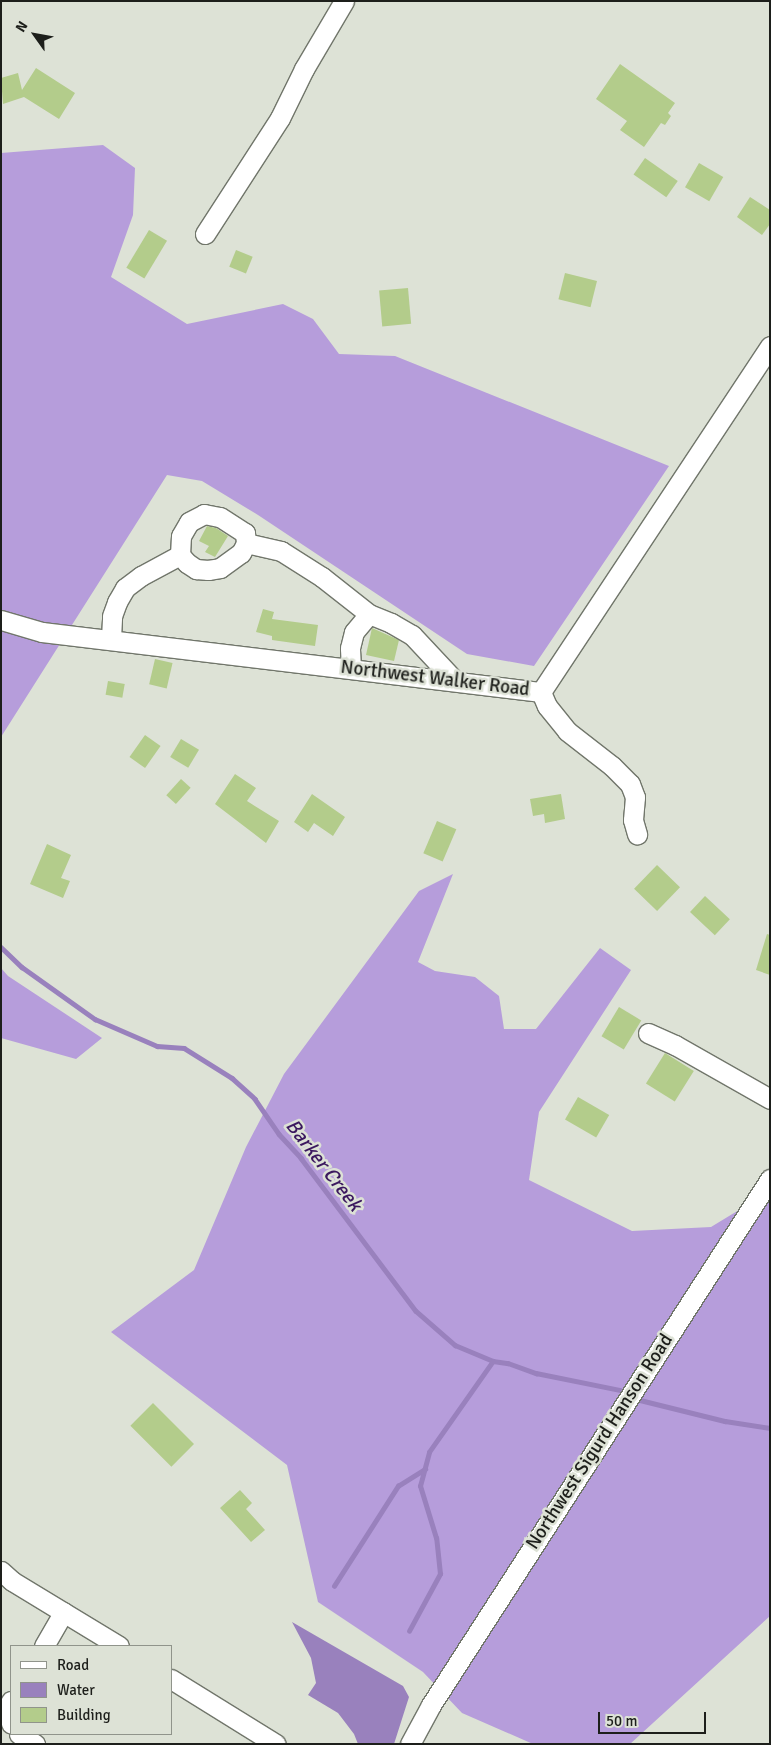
<!DOCTYPE html>
<html>
<head>
<meta charset="utf-8">
<style>
  body { margin:0 }
  #map { position:relative; width:771px; height:1745px; overflow:hidden; background:#dde2d6; font-family:Signika,sans-serif }
  div>[style] { position:absolute }
  .forest>* { inset:0; background:#b69ddb }
  .water>* { inset:0; background:#9981bd }
  .stream>* { height:4.5px; margin:-2.25px; padding:0 2.25px; transform-origin:2.25px; border-radius:2.25px; background:#9981bd }
  .building>* { inset:0; background:#b3cc8b; transform-origin:0 0 }
  .roads { filter:drop-shadow(1px 0 #71766b) drop-shadow(-1px 0 #71766b) drop-shadow(0 1px #71766b) drop-shadow(0 -1px #71766b) }
  .minor>* { height:19px; margin:-9.5px; padding:0 9.5px; transform-origin:9.5px; border-radius:9.5px; background:#fff }
  span { translate:-50% -50%; white-space:nowrap; text-align:center; line-height:1.15; -webkit-text-stroke:5px #dde2d6; paint-order:stroke }
  .street-label { font-size:19px; color:#1d1f1b }
  .water-label { font-size:20px; color:#3b185f; font-style:italic }
  .frame { position:absolute; inset:0; border:2px solid #1d1f1b; pointer-events:none }
  .legend { position:absolute; left:10px; top:1645px; width:162px; height:90px; box-sizing:border-box; background:#dde2d6; border:1px solid #90948b; margin:0; padding:6px 9px; list-style:none; font-size:15px; color:#1d1f1b }
  .legend li { display:flex; align-items:center; gap:10px; height:25px }
  .legend b { width:25px; border:1px solid #90948b }
  .north { position:absolute; left:10px; top:10px; width:50px; height:50px; -webkit-text-stroke:4px #dde2d6; paint-order:stroke; rotate:302deg; font-size:14px; font-weight:700; line-height:20px; text-align:center; color:#1d1f1b }
  .north::after { content:''; display:block; margin:auto; width:18px; height:22px; background:#1d1f1b; clip-path:polygon(50% 0,100% 100%,50% 72%,0 100%) }
  .scale { position:absolute; left:598px; top:1712px; width:108px; height:22px; box-sizing:border-box; border:2px solid #1d1f1b; border-top:0; padding-left:6px; font-size:15px; line-height:18px; white-space:nowrap; color:#1d1f1b; -webkit-text-stroke:4px #dde2d6; paint-order:stroke }
</style>
</head>
<body>
<div id="map">
  <div class="forest">
    <div style="clip-path:polygon(103px 145px,135px 168px,133px 215px,111px 277px,187px 324px,283px 304px,313px 319px,339px 354px,395px 356px,669px 466px,534px 666px,467px 654px,258px 515px,202px 481px,167px 475px,1px 737px,1px 153px)"></div>
    <div style="clip-path:polygon(453px 874px,418px 962px,435px 971px,475px 977px,499px 996px,504px 1029px,536px 1029px,600px 948px,631px 970px,539px 1112px,529px 1180px,632px 1231px,711px 1227px,770px 1191px,770px 1616px,630px 1744px,533px 1744px,462px 1713px,423px 1672px,318px 1602px,287px 1465px,111px 1332px,194px 1270px,246px 1147px,284px 1074px,419px 891px)"></div>
    <div style="clip-path:polygon(1px 968px,8px 976px,102px 1038px,76px 1059px,1px 1038px)"></div>
  </div>
  <div class="water">
    <div style="clip-path:polygon(292px 1622px,403px 1686px,409px 1697px,394px 1744px,358px 1744px,354px 1734px,338px 1713px,308px 1695px,316px 1683px,311px 1658px)"></div>
  </div>
  <div class="stream">
    <div style="left:1px;top:947px;width:29px;rotate:44deg"></div>
    <div style="left:22px;top:967px;width:90px;rotate:35.5deg"></div>
    <div style="left:95px;top:1019px;width:68px;rotate:23.5deg"></div>
    <div style="left:157px;top:1046px;width:27px;rotate:4deg"></div>
    <div style="left:184px;top:1048px;width:57px;rotate:32deg"></div>
    <div style="left:232px;top:1078px;width:31px;rotate:42deg"></div>
    <div style="left:255px;top:1099px;width:42px;rotate:55.6deg"></div>
    <div style="left:279px;top:1134px;width:33px;rotate:47deg"></div>
    <div style="left:301px;top:1158px;width:191px;rotate:53.1deg"></div>
    <div style="left:416px;top:1311px;width:52px;rotate:41.1deg"></div>
    <div style="left:455px;top:1345px;width:41px;rotate:22.8deg"></div>
    <div style="left:493px;top:1361px;width:15px;rotate:8deg"></div>
    <div style="left:508px;top:1363px;width:30px;rotate:20deg"></div>
    <div style="left:536px;top:1373px;width:86px;rotate:11.4deg"></div>
    <div style="left:636px;top:1399px;width:92px;rotate:13.9deg"></div>
    <div style="left:725px;top:1421px;width:46px;rotate:8.8deg"></div>
    <div style="left:334px;top:1586px;width:119px;rotate:-57.4deg"></div>
    <div style="left:398px;top:1486px;width:32px;rotate:-32deg"></div>
    <div style="left:409px;top:1631px;width:65px;rotate:-61.5deg"></div>
    <div style="left:440px;top:1574px;width:36px;rotate:-96deg"></div>
    <div style="left:436px;top:1538px;width:54px;rotate:-107.1deg"></div>
    <div style="left:420px;top:1486px;width:35px;rotate:-75deg"></div>
    <div style="left:429px;top:1452px;width:111px;rotate:-54.9deg"></div>
  </div>
  <div class="building">
    <div style="clip-path:polygon(620px 64px,675px 103px,668px 113px,671px 116px,665px 125px,661px 123px,644px 147px,620px 130px,627px 121px,596px 99px)"></div>
    <div style="clip-path:polygon(36px 68px,75px 93px,59px 119px,24px 97px,3px 104px,1px 78px,18px 73px,22px 90px)"></div>
    <div style="left:645px;top:158px;width:40px;height:20px;rotate:35deg"></div>
    <div style="left:699px;top:163px;width:28px;height:28px;rotate:30deg"></div>
    <div style="clip-path:polygon(750px 197px,770px 210px,770px 224px,762px 235px,737px 217px)"></div>
    <div style="left:149px;top:230px;width:21px;height:44px;rotate:31deg"></div>
    <div style="left:236px;top:250px;width:18px;height:18px;rotate:22deg"></div>
    <div style="left:565px;top:273px;width:33px;height:27px;rotate:14deg"></div>
    <div style="left:408px;top:288px;width:36px;height:29px;rotate:85deg"></div>
    <div style="clip-path:polygon(207px 526px,216px 528px,228px 536px,215px 557px,205px 552px,209px 546px,199px 541px)"></div>
    <div style="clip-path:polygon(263px 609px,274px 612px,272px 619px,318px 625px,315px 646px,272px 640px,272px 636px,256px 632px)"></div>
    <div style="clip-path:polygon(372px 628px,399px 640px,394px 661px,366px 655px)"></div>
    <div style="left:155px;top:659px;width:18px;height:26px;rotate:13deg"></div>
    <div style="left:108px;top:681px;width:17px;height:14px;rotate:10deg"></div>
    <div style="left:145px;top:735px;width:19px;height:27px;rotate:35deg"></div>
    <div style="left:181px;top:739px;width:21px;height:21px;rotate:31deg"></div>
    <div style="clip-path:polygon(235px 774px,256px 788px,247px 801px,279px 821px,266px 843px,215px 804px)"></div>
    <div style="left:181px;top:779px;width:13px;height:22px;rotate:42deg"></div>
    <div style="clip-path:polygon(312px 794px,345px 817px,333px 836px,314px 823px,308px 832px,294px 822px)"></div>
    <div style="clip-path:polygon(561px 794px,565px 819px,545px 823px,544px 814px,533px 816px,530px 799px)"></div>
    <div style="left:437px;top:821px;width:21px;height:35px;rotate:23deg"></div>
    <div style="clip-path:polygon(47px 844px,71px 855px,61px 878px,70px 881px,63px 898px,30px 884px)"></div>
    <div style="left:657px;top:865px;width:32px;height:33px;rotate:44deg"></div>
    <div style="left:705px;top:896px;width:34px;height:22px;rotate:43deg"></div>
    <div style="clip-path:polygon(767px 934px,770px 935px,770px 975px,756px 970px)"></div>
    <div style="left:619px;top:1007px;width:26px;height:34px;rotate:31deg"></div>
    <div style="left:665px;top:1053px;width:34px;height:36px;rotate:32deg"></div>
    <div style="left:578px;top:1097px;width:36px;height:26px;rotate:30deg"></div>
    <div style="left:153px;top:1403px;width:58px;height:32px;rotate:45deg"></div>
    <div style="clip-path:polygon(240px 1490px,252px 1503px,246px 1509px,265px 1530px,251px 1542px,220px 1508px)"></div>
  </div>
  <div class="roads">
    <div class="minor">
      <div style="left:205px;top:234px;width:138px;rotate:-57.1deg"></div>
      <div style="left:280px;top:118px;width:55px;rotate:-63.9deg"></div>
      <div style="left:304px;top:69px;width:79px;rotate:-59.5deg"></div>
      <div style="left:180px;top:555px;width:11px;rotate:49deg"></div>
      <div style="left:187px;top:563px;width:11px;rotate:34deg"></div>
      <div style="left:196px;top:569px;width:12px;rotate:5deg"></div>
      <div style="left:208px;top:570px;width:12px;rotate:-9deg"></div>
      <div style="left:220px;top:568px;width:26px;rotate:-36deg"></div>
      <div style="left:241px;top:553px;width:11px;rotate:-63deg"></div>
      <div style="left:1px;top:620px;width:43px;rotate:16.3deg"></div>
      <div style="left:42px;top:632px;width:503px;rotate:6.86deg"></div>
      <div style="left:541px;top:692px;width:415px;rotate:-56.5deg"></div>
      <div style="left:111px;top:638px;width:22px;rotate:-87deg"></div>
      <div style="left:112px;top:616px;width:15px;rotate:-70deg"></div>
      <div style="left:117px;top:602px;width:16px;rotate:-60deg"></div>
      <div style="left:125px;top:588px;width:20px;rotate:-37deg"></div>
      <div style="left:141px;top:576px;width:44px;rotate:-28.3deg"></div>
      <div style="left:180px;top:555px;width:19px;rotate:-87deg"></div>
      <div style="left:181px;top:536px;width:16px;rotate:-60deg"></div>
      <div style="left:189px;top:522px;width:17px;rotate:-28deg"></div>
      <div style="left:204px;top:514px;width:16px;rotate:11deg"></div>
      <div style="left:220px;top:517px;width:30px;rotate:33deg"></div>
      <div style="left:245px;top:533px;width:10px;rotate:84deg"></div>
      <div style="left:246px;top:543px;width:36px;rotate:13deg"></div>
      <div style="left:281px;top:551px;width:49px;rotate:32.4deg"></div>
      <div style="left:322px;top:577px;width:60px;rotate:38.2deg"></div>
      <div style="left:369px;top:614px;width:24px;rotate:22deg"></div>
      <div style="left:391px;top:623px;width:24px;rotate:30deg"></div>
      <div style="left:412px;top:635px;width:63px;rotate:46.9deg"></div>
      <div style="left:351px;top:668px;width:20px;rotate:-93deg"></div>
      <div style="left:350px;top:648px;width:16px;rotate:-76deg"></div>
      <div style="left:354px;top:632px;width:23px;rotate:-50deg"></div>
      <div style="left:541px;top:692px;width:15px;rotate:67deg"></div>
      <div style="left:547px;top:706px;width:32px;rotate:51deg"></div>
      <div style="left:567px;top:731px;width:57px;rotate:37.9deg"></div>
      <div style="left:612px;top:766px;width:25px;rotate:45deg"></div>
      <div style="left:630px;top:784px;width:14px;rotate:69deg"></div>
      <div style="left:635px;top:797px;width:23px;rotate:95deg"></div>
      <div style="left:633px;top:820px;width:15px;rotate:74deg"></div>
      <div style="left:648px;top:1033px;width:30px;rotate:24deg"></div>
      <div style="left:675px;top:1045px;width:109px;rotate:29.6deg"></div>
      <div style="left:1px;top:1571px;width:15px;rotate:42deg"></div>
      <div style="left:12px;top:1581px;width:125px;rotate:31.3deg"></div>
      <div style="left:44px;top:1646px;width:39px;rotate:-60deg"></div>
      <div style="left:171px;top:1679px;width:123px;rotate:31.8deg"></div>
      <div style="left:11px;top:1701px;width:8px;rotate:120deg"></div>
      <div style="left:7px;top:1708px;width:16px;rotate:75deg"></div>
      <div style="left:19px;top:1734px;width:19px;rotate:32deg"></div>
      <div style="left:410px;top:1744px;width:44px;rotate:-61.7deg"></div>
      <div style="left:431px;top:1705px;width:626px;rotate:-57.2deg"></div>
    </div>
  </div>
  <div class="street-label">
    <span style="left:435px;top:679px;rotate:7deg">Northwest Walker Road</span>
    <span style="left:600px;top:1442px;rotate:-57deg">Northwest Sigurd Hanson Road</span>
  </div>
  <div class="water-label">
    <span style="left:324px;top:1165px;rotate:52deg">Barker Creek</span>
  </div>
  <div class="frame"></div>
  <ul class="legend">
  <li><b style="height:6px;background:#fff"></b>Road</li>
  <li><b style="height:14px;background:#9981bd"></b>Water</li>
  <li><b style="height:14px;background:#b3cc8b"></b>Building</li>
  </ul>
  <div class="north">N</div>
  <div class="scale">50 m</div>
</div>
</body>
</html>
